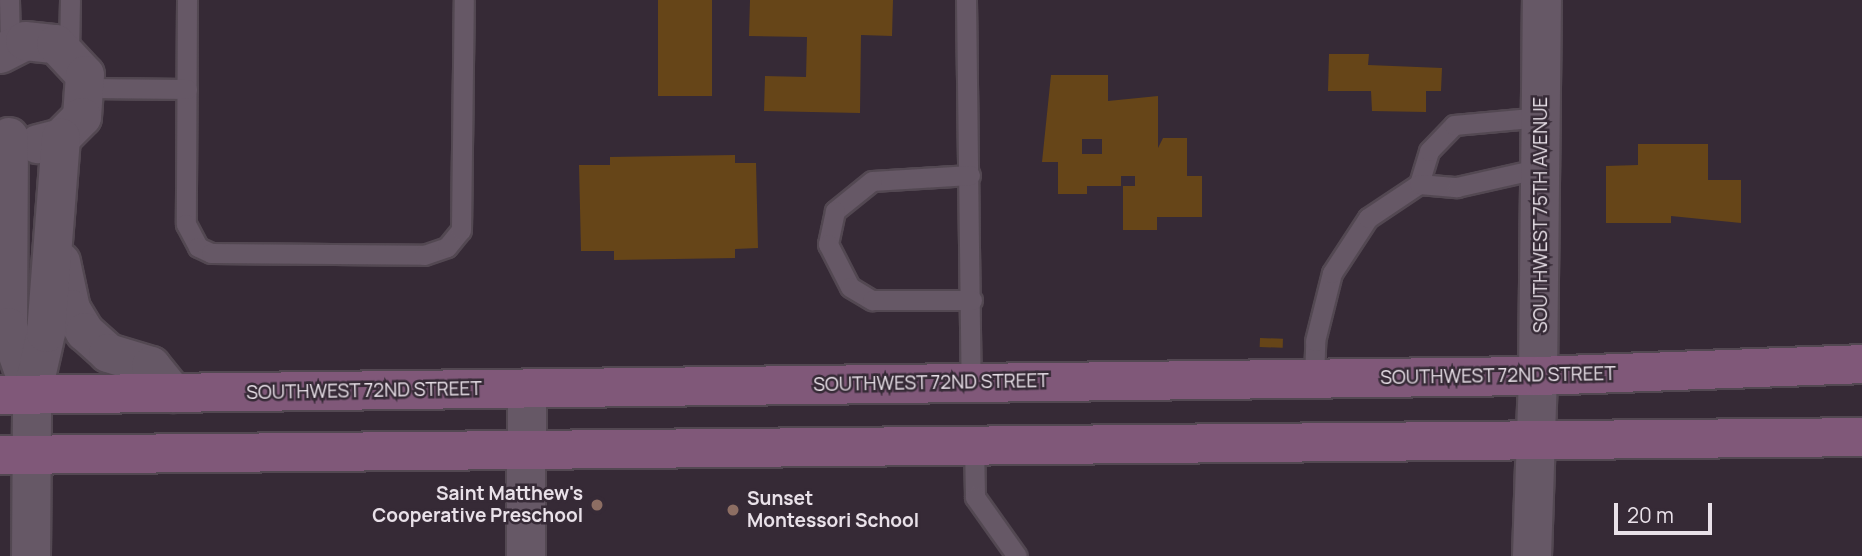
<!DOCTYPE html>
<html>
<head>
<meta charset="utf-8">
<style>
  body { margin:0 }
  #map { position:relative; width:1862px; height:556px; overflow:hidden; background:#362a36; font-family:Manrope,sans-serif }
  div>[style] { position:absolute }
  .building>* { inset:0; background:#664518; transform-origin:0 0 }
  .roads { filter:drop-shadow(2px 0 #534852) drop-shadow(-2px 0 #534852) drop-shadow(0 2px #534852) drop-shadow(0 -2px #534852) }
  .service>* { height:19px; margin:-9.5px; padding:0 9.5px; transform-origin:9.5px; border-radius:9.5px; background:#665866 }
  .minor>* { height:38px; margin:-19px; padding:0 19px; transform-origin:19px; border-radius:19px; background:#665866 }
  .tertiary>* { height:38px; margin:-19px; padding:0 19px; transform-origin:19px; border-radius:19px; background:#665866 }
  .secondary>* { height:38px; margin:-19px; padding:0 19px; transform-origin:19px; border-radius:19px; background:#805879 }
  .dots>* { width:19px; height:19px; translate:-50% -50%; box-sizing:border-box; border:4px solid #362a36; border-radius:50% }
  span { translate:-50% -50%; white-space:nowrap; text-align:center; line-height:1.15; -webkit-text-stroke:5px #362a36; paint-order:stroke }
  .street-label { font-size:19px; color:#e9e1e9 }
  .poi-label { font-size:19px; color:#e9e1e9; font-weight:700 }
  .right { translate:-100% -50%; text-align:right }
  .left { translate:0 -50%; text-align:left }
  .scale { position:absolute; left:1614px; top:503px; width:98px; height:32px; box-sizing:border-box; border:4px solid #e9e1e9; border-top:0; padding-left:9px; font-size:21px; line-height:24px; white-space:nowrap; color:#e9e1e9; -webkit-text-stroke:5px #362a36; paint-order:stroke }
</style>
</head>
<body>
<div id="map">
  <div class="building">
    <div style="left:658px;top:0;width:54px;height:96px"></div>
    <div style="clip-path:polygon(750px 0,893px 0,892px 36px,861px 35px,860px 113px,764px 111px,765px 76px,806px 77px,807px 37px,749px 36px)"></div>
    <div style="clip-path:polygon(1329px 54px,1369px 54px,1368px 65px,1442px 68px,1441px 91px,1426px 91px,1426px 112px,1372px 111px,1371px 91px,1328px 91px)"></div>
    <div style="clip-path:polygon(evenodd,1051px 75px,1108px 75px,1108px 101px,1158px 96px,1158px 148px,1163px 138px,1187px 138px,1187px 176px,1202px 176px,1202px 217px,1157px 217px,1157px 230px,1123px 230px,1123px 186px,1135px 186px,1135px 176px,1121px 176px,1121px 186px,1087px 186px,1087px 194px,1058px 194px,1058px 162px,1042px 162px,1051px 75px,1082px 139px,1102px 139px,1102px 154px,1082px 154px,1082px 139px)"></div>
    <div style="clip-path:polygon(1638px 144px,1708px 144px,1708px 180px,1741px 180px,1741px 223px,1671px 216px,1671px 223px,1606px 223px,1606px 166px,1638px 165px)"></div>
    <div style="clip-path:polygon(735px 155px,735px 163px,756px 163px,758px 248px,735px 249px,735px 258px,614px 260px,614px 251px,581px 251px,579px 165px,610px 165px,610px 157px)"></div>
    <div style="left:1260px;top:338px;width:23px;height:9px;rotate:2deg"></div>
  </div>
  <div class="roads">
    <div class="service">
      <div style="left:9px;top:0;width:47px;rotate:88.8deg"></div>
      <div style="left:187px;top:0;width:224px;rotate:90.3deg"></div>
      <div style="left:186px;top:224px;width:26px;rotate:62deg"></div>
      <div style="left:198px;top:247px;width:14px;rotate:25deg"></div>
      <div style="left:211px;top:253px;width:213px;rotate:0.5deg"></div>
      <div style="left:424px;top:255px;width:24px;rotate:-19deg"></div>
      <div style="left:447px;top:247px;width:22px;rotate:-51deg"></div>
      <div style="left:461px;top:230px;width:230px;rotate:-89.3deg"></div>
      <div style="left:966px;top:0;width:382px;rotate:89.3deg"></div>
      <div style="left:69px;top:52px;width:52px;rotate:-88.9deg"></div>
      <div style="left:88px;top:88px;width:99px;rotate:0.6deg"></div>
      <div style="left:970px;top:175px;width:98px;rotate:176.5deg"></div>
      <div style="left:872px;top:181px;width:48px;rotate:141deg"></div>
      <div style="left:835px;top:211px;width:34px;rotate:102deg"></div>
      <div style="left:828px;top:244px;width:48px;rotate:62.9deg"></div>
      <div style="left:850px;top:287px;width:26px;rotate:31deg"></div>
      <div style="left:872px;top:300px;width:100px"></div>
      <div style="left:1419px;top:184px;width:34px;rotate:-73deg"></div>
      <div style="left:1429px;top:151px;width:36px;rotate:-46deg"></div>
      <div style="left:1454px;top:125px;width:88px;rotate:-5.2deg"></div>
      <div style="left:1314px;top:379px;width:38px;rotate:-88deg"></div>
      <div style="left:1315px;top:341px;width:70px;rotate:-76deg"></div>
      <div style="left:1332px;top:273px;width:66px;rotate:-56.8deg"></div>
      <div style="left:1368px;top:218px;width:61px;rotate:-33.7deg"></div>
      <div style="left:1419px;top:184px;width:38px;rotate:5deg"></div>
      <div style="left:1457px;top:187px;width:86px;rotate:-12.7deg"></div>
      <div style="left:974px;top:444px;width:53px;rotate:88.9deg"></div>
      <div style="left:975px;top:497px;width:72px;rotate:54.6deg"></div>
    </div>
    <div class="minor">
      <div style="left:0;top:54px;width:28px;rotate:-27deg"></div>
      <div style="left:25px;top:41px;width:31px;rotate:6deg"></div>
      <div style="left:56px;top:44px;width:42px;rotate:46.9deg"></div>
      <div style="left:85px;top:75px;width:42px;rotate:94.1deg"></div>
      <div style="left:82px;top:117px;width:30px;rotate:135deg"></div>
      <div style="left:61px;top:138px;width:24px;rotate:165deg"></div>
      <div style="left:9px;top:137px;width:190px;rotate:90.3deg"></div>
      <div style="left:8px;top:327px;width:72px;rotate:70.6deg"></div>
      <div style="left:61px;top:262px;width:48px;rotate:78deg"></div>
      <div style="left:71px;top:309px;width:27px;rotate:59deg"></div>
      <div style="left:85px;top:332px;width:31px;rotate:42deg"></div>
      <div style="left:108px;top:353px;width:45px;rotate:16.8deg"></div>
      <div style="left:151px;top:366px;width:35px;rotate:51deg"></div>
      <div style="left:31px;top:556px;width:161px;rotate:-89.6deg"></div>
      <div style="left:32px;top:395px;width:64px;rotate:-77.3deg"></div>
      <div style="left:46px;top:333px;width:196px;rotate:-85.6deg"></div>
      <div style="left:526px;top:556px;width:166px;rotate:-89.7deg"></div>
      <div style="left:1532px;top:556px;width:180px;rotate:-88.1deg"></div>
    </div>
    <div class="tertiary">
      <div style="left:1538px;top:376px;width:376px;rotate:-89.4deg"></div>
    </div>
    <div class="secondary">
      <div style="left:0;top:395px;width:1538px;rotate:-0.71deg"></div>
      <div style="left:1538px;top:376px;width:324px;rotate:-2.1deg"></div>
      <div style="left:0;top:455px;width:1862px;rotate:-0.55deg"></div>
    </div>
  </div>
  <div class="dots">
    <div style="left:597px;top:505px;background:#8d6e63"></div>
    <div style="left:733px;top:510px;background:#8d6e63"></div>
  </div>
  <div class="street-label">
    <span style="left:1541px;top:215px;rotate:-90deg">SOUTHWEST 75TH AVENUE</span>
    <span style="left:1498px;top:376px;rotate:-1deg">SOUTHWEST 72ND STREET</span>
    <span style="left:931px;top:383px;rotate:-1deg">SOUTHWEST 72ND STREET</span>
    <span style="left:364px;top:391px;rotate:-1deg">SOUTHWEST 72ND STREET</span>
  </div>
  <div class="poi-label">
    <span class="right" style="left:583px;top:505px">Saint Matthew's<br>Cooperative Preschool</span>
    <span class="left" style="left:747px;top:510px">Sunset<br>Montessori School</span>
  </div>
  <div class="scale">20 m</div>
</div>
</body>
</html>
